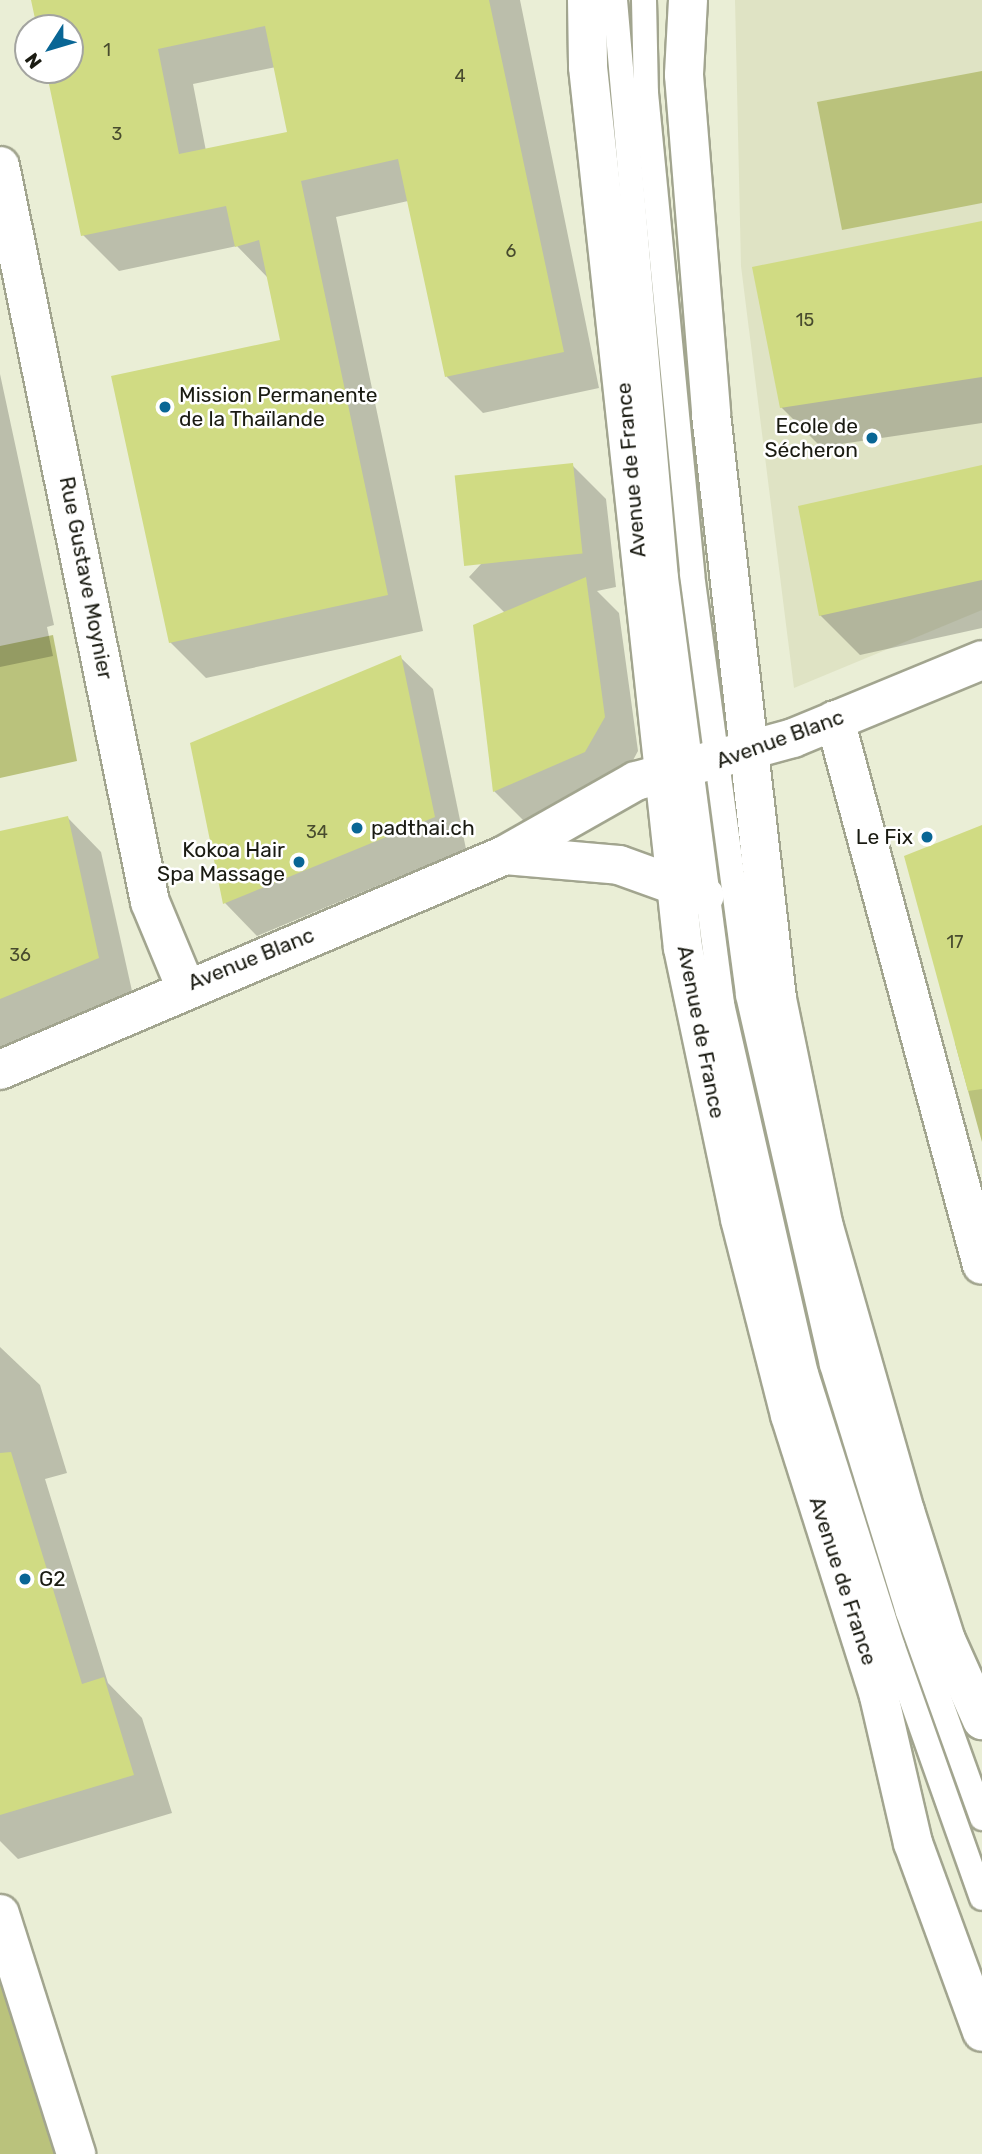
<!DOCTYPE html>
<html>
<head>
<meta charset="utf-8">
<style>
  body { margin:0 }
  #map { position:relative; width:982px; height:2154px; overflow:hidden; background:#eaeed6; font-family:Rubik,sans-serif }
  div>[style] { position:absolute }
  .built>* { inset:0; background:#dfe3c4 }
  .green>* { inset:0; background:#bac27c }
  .shadow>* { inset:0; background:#0003 }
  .building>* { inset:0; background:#d0db83; transform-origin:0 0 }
  .roads { filter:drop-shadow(2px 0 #a2a58f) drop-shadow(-2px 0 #a2a58f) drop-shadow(0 2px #a2a58f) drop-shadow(0 -2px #a2a58f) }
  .lane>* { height:24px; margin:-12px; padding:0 12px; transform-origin:12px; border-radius:12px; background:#fff }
  .street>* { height:38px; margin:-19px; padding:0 19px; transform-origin:19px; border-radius:19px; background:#fff }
  .secondary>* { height:38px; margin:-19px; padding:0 19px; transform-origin:19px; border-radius:19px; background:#fff }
  .dots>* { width:19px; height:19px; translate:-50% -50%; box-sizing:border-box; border:4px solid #fff; border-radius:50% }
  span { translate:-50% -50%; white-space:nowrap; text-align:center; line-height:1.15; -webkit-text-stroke:5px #fff; paint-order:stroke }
  .number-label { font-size:18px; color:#484b2e }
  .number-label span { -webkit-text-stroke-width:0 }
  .poi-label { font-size:21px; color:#1a1b12 }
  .left { translate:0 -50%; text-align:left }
  .right { translate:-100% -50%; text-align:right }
  .street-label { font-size:21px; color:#1a1b12 }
  .north { position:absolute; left:14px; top:14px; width:70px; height:70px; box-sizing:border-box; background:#fff; border:2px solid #a3a4a0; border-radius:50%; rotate:233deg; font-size:19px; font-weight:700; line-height:28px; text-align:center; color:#1a1b12 }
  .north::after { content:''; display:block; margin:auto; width:24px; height:32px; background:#096695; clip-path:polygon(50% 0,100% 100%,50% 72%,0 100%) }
</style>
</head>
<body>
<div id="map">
  <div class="built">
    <div style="clip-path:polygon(735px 0,982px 0,982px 610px,794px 688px,741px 266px)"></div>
  </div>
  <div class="green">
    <div style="clip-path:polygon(982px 71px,982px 203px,842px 230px,817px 102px)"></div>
    <div style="clip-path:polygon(53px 635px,77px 761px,0 778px,0 646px)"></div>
    <div style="clip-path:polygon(982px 1027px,982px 1142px,955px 1043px)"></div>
    <div style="clip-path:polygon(0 1943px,69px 2154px,0 2154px)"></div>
  </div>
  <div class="shadow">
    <div style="clip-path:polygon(evenodd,33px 0,520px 0,599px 388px,483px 413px,447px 377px,408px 201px,336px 217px,423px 631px,206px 678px,170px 642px,282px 341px,269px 279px,237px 246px,119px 271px,83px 235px,48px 70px,70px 70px,70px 28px,39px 28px,33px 0,276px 67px,289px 134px,206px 151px,193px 84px,276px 67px)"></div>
    <div style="clip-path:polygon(982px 223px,982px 423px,821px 447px,781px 407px)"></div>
    <div style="clip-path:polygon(0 374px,54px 625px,47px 627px,53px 656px,0 667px)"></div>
    <div style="clip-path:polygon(572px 465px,606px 499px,616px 587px,597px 591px,619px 613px,638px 751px,619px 786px,528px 825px,494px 791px,505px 613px,469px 577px)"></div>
    <div style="clip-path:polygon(982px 467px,982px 628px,860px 655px,820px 615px)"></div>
    <div style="clip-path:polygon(400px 657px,433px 689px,466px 849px,257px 936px,225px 903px,192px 744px)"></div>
    <div style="clip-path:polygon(68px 818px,101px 852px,132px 991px,0 1047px,0 833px)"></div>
    <div style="clip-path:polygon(0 1347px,40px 1385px,67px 1473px,45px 1479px,108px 1683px,142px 1718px,172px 1813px,18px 1859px,0 1841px)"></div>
  </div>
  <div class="building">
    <div style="clip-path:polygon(evenodd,31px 0,489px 0,564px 352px,445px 377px,398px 159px,301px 181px,388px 595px,169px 643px,111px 376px,280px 340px,259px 240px,235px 247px,226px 206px,81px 236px,46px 70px,70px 70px,70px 28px,37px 28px,31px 0,265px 26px,287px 132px,179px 154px,158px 49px,265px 26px)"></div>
    <div style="clip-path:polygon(982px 221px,982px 377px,780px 408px,752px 267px)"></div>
    <div style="left:573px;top:463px;width:91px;height:119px;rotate:84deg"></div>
    <div style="clip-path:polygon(982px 465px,982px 580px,819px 616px,798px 506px)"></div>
    <div style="clip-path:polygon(586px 577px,605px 717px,585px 752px,493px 792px,473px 625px)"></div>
    <div style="clip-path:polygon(401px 655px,435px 817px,223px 904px,190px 743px)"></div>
    <div style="clip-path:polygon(68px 816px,99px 958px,0 999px,0 831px)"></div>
    <div style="clip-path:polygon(982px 825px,982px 1089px,968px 1091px,904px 856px)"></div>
    <div style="clip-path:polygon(11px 1452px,82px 1684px,104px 1677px,134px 1775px,0 1815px,0 1453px)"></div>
  </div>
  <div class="roads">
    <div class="lane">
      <div style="left:615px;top:0;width:580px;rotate:84.96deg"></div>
      <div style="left:666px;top:578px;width:430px;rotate:82.5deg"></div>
      <div style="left:722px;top:1004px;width:378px;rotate:77.2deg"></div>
      <div style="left:806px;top:1373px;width:287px;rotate:72.4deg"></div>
      <div style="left:893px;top:1647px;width:266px;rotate:70.5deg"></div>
      <div style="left:644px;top:0;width:93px;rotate:88.8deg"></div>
      <div style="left:646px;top:93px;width:483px;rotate:84.5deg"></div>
      <div style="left:692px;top:574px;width:425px;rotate:82.4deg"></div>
      <div style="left:748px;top:995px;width:379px;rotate:77.2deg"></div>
      <div style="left:832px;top:1365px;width:258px;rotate:72.9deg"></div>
      <div style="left:908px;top:1612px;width:219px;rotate:70.2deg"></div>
    </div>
    <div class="street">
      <div style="left:0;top:166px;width:751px;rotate:78.48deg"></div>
      <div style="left:150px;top:902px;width:91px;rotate:67.4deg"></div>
      <div style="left:835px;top:720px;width:564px;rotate:74.91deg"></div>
      <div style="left:505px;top:855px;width:114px;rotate:5deg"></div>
      <div style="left:619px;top:865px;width:91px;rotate:19.8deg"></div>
      <div style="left:0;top:1070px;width:549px;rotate:-23.06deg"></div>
      <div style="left:505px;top:855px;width:150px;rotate:-29.5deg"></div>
      <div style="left:636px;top:781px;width:163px;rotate:-15.3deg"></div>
      <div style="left:793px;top:738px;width:204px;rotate:-22.4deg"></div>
      <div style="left:0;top:1914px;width:252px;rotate:72.4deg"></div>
    </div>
    <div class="secondary">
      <div style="left:587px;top:0;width:67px;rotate:89.1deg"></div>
      <div style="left:588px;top:67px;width:886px;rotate:83.85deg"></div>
      <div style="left:683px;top:948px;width:277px;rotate:78.1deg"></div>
      <div style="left:740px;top:1219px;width:202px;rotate:75.7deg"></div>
      <div style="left:790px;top:1415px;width:295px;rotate:72.4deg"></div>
      <div style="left:879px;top:1696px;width:151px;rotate:77deg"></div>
      <div style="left:913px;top:1843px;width:201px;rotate:69.9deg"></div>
      <div style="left:688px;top:0;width:75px;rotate:93.1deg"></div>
      <div style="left:684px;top:75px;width:340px;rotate:85.4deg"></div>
      <div style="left:711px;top:414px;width:589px;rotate:83.56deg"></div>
      <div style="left:777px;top:999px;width:233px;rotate:78.4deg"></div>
      <div style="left:824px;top:1227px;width:295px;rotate:74.1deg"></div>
      <div style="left:905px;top:1511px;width:135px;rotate:72.4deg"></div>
      <div style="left:946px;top:1640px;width:88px;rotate:65.8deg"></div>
    </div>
  </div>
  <div class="dots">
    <div style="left:165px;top:407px;background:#096695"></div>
    <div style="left:872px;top:438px;background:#096695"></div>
    <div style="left:357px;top:828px;background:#096695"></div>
    <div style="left:927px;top:837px;background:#096695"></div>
    <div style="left:299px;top:862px;background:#096695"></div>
    <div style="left:25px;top:1579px;background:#096695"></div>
  </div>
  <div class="number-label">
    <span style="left:107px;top:50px">1</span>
    <span style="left:460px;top:76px">4</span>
    <span style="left:117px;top:134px">3</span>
    <span style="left:511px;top:251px">6</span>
    <span style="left:805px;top:320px">15</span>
    <span style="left:317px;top:832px">34</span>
    <span style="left:955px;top:942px">17</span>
    <span style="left:20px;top:955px">36</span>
  </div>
  <div class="poi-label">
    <span class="left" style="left:179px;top:407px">Mission Permanente<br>de la Thaïlande</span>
    <span class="right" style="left:858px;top:438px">Ecole de<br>Sécheron</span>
    <span class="left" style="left:371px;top:828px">padthai.ch</span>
    <span class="right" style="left:913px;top:837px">Le Fix</span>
    <span class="right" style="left:285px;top:862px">Kokoa Hair<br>Spa Massage</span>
    <span class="left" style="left:39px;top:1579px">G2</span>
  </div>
  <div class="street-label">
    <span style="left:631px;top:470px;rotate:-95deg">Avenue de France</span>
    <span style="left:86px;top:578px;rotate:79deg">Rue Gustave Moynier</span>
    <span style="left:780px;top:739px;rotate:-20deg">Avenue Blanc</span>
    <span style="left:251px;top:959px;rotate:-22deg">Avenue Blanc</span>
    <span style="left:701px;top:1032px;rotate:79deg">Avenue de France</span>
    <span style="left:843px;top:1581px;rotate:72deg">Avenue de France</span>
  </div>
  <div class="north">N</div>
</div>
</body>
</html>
